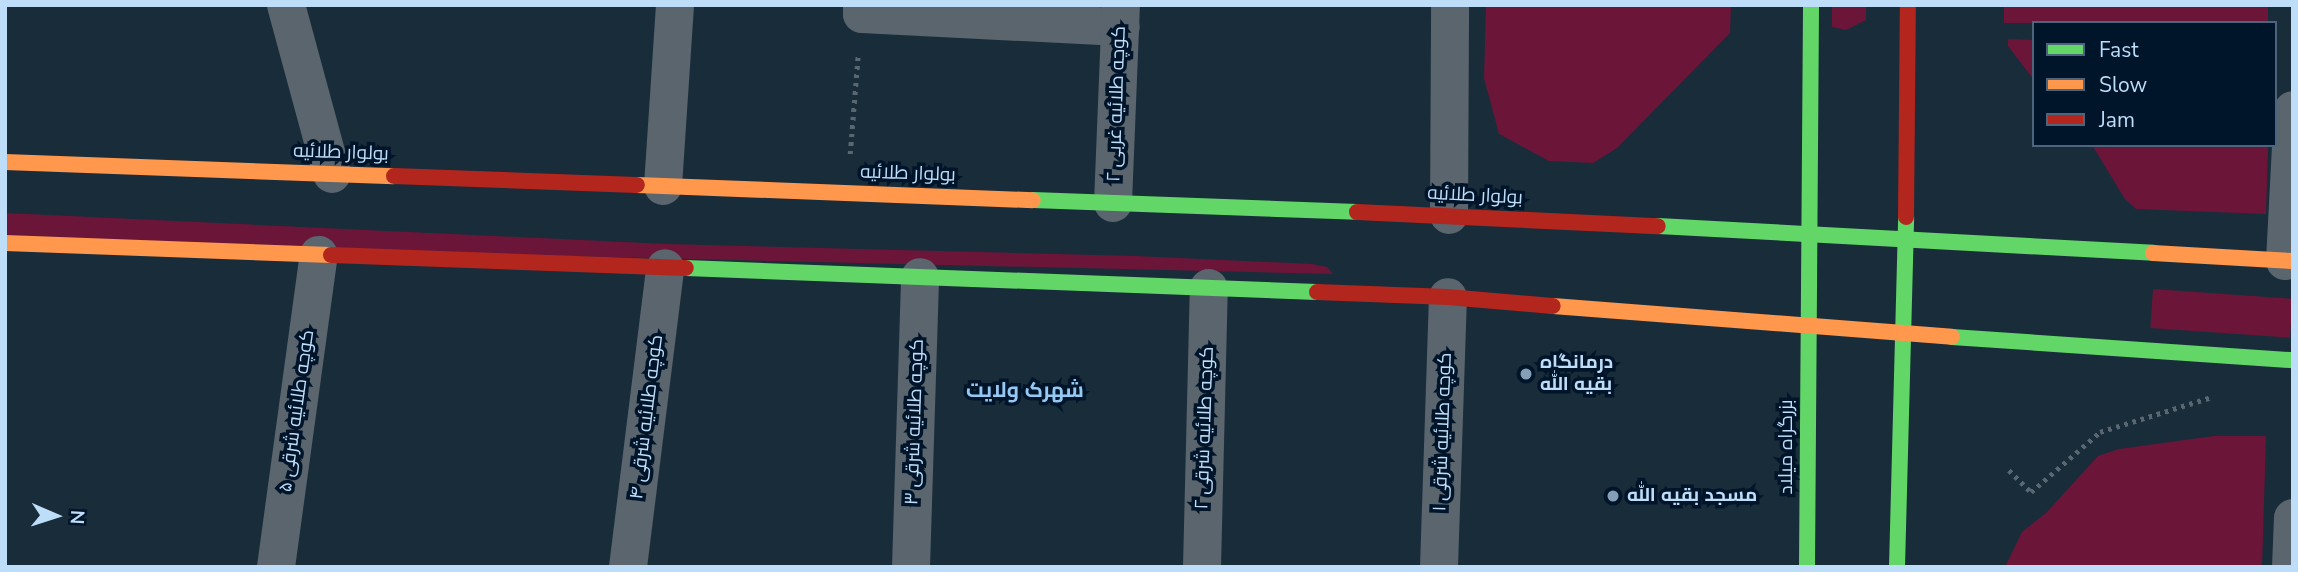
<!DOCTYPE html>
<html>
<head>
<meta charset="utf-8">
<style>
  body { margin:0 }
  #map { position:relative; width:2298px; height:572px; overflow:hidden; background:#192c3a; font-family:"Nunito Sans",Cairo,sans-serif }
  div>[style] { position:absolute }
  .green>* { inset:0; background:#6b1638; transform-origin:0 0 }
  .path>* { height:4.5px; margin-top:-2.25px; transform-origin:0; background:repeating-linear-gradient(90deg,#5a6771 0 3.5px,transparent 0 8.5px) }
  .street>* { height:38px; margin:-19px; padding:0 19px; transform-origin:19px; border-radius:19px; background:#5a656e }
  .fast>* { height:16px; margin:-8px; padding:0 8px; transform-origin:8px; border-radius:8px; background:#63d668 }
  .slow>* { height:16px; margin:-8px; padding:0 8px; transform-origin:8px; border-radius:8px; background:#ff974d }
  .jam>* { height:16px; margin:-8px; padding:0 8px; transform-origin:8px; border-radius:8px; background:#b3261e }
  .dots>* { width:19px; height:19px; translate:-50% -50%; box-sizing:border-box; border:4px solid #001529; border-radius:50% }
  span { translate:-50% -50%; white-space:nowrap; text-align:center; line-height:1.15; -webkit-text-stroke:7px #001529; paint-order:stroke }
  .street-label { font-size:19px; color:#bdddf9 }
  .poi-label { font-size:19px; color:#bdddf9; font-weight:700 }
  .left { translate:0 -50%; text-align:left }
  .neighbourhood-label { font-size:21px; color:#96c8f4; font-weight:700 }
  .frame { position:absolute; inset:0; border:7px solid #bdddf9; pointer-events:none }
  .legend { position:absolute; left:2032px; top:21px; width:245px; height:126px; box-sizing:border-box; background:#001529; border:2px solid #4c657c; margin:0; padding:9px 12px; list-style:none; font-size:21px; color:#bdddf9 }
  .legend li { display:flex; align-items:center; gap:14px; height:35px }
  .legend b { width:35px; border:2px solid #4c657c }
  .north { position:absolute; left:21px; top:481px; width:70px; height:70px; -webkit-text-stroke:5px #001529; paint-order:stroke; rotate:93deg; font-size:19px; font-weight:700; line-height:28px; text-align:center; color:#bdddf9 }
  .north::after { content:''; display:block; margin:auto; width:24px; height:32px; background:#bdddf9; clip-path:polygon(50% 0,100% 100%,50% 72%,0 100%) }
</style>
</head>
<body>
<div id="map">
  <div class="green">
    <div style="clip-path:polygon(1486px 5px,1731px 5px,1730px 33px,1617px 148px,1593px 163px,1549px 161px,1499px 134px,1484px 78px)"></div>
    <div style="clip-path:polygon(1832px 5px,1866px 5px,1866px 20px,1846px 30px,1832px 27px)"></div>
    <div style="left:2004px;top:5px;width:264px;height:18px"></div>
    <div style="clip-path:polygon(2008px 39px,2034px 40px,2034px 80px,2008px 46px)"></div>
    <div style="clip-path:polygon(2092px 145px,2268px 145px,2266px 214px,2136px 209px,2125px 199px)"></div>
    <div style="clip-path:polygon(5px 213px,667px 244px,1135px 256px,1312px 264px,1327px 267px,1333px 274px,5px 243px)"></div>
    <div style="left:2153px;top:289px;width:140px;height:39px;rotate:4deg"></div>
    <div style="clip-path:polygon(2214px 436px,2266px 436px,2262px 567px,2005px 567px,2022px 532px,2047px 512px,2098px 456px,2119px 449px)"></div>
  </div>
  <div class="path">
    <div style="left:850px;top:154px;width:100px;rotate:-85.4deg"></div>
    <div style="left:2009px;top:470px;width:31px;rotate:45deg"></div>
    <div style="left:2031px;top:492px;width:91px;rotate:-41deg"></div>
    <div style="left:2100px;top:432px;width:117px;rotate:-17.4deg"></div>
  </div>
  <div class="street">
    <div style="left:286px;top:5px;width:175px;rotate:74.8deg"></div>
    <div style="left:862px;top:5px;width:9px;rotate:90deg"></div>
    <div style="left:862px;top:14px;width:259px;rotate:2.9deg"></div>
    <div style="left:663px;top:186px;width:181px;rotate:-86.2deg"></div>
    <div style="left:1113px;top:203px;width:198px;rotate:-87.7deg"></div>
    <div style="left:1449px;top:215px;width:210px;rotate:-89.7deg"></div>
    <div style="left:2285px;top:261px;width:151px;rotate:-87deg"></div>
    <div style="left:276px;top:567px;width:315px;rotate:-82.2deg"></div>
    <div style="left:628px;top:567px;width:301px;rotate:-82.9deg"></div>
    <div style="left:911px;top:567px;width:290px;rotate:-88.2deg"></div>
    <div style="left:1202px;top:567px;width:279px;rotate:-88.6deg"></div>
    <div style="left:1439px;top:567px;width:270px;rotate:-88.1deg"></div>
    <div style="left:2291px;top:567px;width:49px;rotate:-87.7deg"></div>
  </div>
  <div class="fast">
    <div style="left:1033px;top:200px;width:324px;rotate:2.1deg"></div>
    <div style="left:1658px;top:226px;width:496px;rotate:3.1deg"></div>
    <div style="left:686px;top:268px;width:631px;rotate:2.18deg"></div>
    <div style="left:1952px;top:337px;width:342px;rotate:3.9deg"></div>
    <div style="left:1807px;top:567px;width:562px;rotate:-89.59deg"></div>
    <div style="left:1897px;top:567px;width:350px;rotate:-88.5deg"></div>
  </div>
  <div class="slow">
    <div style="left:5px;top:162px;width:389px;rotate:2.1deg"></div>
    <div style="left:637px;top:185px;width:396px;rotate:2.2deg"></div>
    <div style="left:5px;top:243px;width:326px;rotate:2.1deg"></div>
    <div style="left:2153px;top:253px;width:140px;rotate:3.3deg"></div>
    <div style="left:1553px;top:306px;width:400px;rotate:4.4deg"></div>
  </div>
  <div class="jam">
    <div style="left:394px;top:176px;width:243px;rotate:2.1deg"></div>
    <div style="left:1357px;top:212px;width:301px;rotate:2.7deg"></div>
    <div style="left:1906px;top:217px;width:212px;rotate:-89.5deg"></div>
    <div style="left:331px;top:255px;width:355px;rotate:2.1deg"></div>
    <div style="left:1317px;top:292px;width:131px;rotate:2.2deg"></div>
    <div style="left:1448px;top:297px;width:105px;rotate:4.9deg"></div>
  </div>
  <div class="dots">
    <div style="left:1526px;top:374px;background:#849fb6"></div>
    <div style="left:1613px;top:496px;background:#849fb6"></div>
  </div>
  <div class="street-label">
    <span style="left:1117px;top:104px;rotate:-88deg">کوچه طلائیه غربی ۲</span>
    <span style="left:341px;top:153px;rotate:2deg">بولوار طلائیه</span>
    <span style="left:908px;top:174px;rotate:2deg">بولوار طلائیه</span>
    <span style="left:1475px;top:196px;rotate:3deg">بولوار طلائیه</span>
    <span style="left:297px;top:411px;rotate:-82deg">کوچه طلائیه شرقی ۵</span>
    <span style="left:647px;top:417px;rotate:-83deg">کوچه طلائیه شرقی ۴</span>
    <span style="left:915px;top:422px;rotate:-88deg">کوچه طلائیه شرقی ۳</span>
    <span style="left:1205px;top:428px;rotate:-88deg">کوچه طلائیه شرقی ۲</span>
    <span style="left:1443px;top:432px;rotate:-88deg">کوچه طلائیه شرقی ۱</span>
    <span style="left:1787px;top:447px;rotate:-90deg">بزرگراه میلاد</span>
  </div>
  <div class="poi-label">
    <span class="left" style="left:1540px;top:374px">درمانگاه<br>بقیه الله</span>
    <span class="left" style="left:1627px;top:496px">مسجد بقیه الله</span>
  </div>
  <div class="neighbourhood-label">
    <span style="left:1025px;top:390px">شهرک ولایت</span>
  </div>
  <div class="frame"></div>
  <ul class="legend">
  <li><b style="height:9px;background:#63d668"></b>Fast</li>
  <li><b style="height:9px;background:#ff974d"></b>Slow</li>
  <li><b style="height:9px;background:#b3261e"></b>Jam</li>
  </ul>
  <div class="north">N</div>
</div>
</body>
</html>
